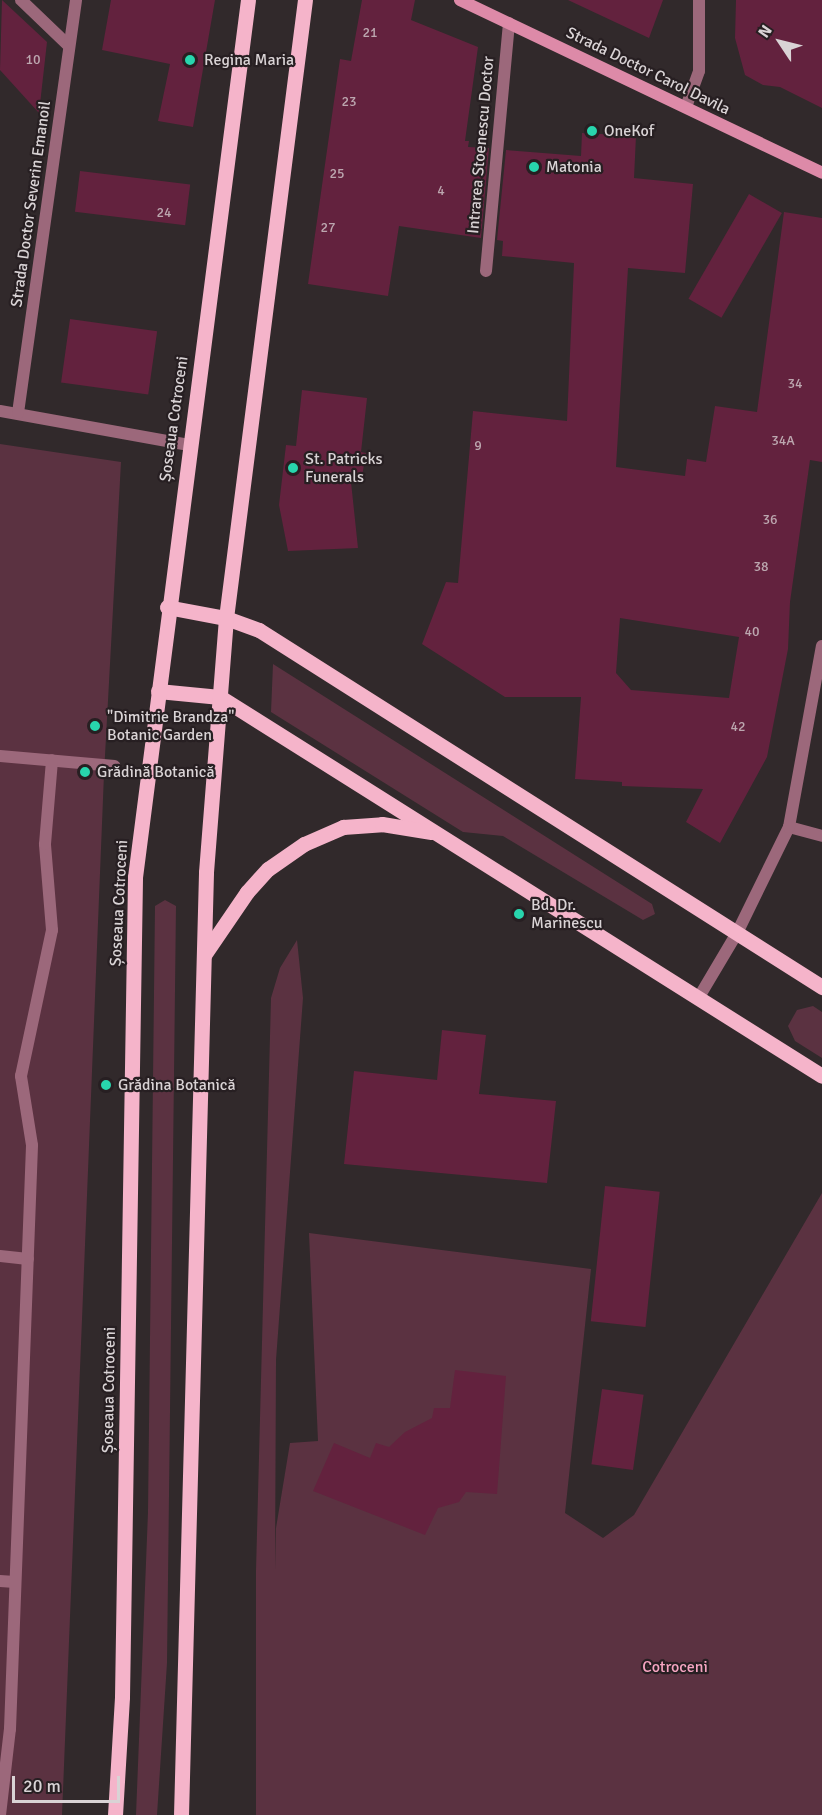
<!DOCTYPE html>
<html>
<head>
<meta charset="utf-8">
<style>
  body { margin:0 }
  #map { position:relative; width:822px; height:1815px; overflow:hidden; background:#31292b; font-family:Signika,sans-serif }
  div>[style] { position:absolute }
  .green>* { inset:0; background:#5b3241 }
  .building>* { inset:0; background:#63223e; transform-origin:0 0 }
  .street>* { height:12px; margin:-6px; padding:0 6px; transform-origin:6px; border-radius:6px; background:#9c687b }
  .secondary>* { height:12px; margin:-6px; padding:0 6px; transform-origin:6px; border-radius:6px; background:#dd8aa8 }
  .primary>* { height:15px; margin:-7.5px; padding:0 7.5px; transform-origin:7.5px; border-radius:7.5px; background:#f5b4ca }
  .dots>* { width:16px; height:16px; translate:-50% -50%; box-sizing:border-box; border:3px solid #271f22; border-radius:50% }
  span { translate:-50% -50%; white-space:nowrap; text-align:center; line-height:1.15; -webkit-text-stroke:4.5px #271f22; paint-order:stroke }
  .number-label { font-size:14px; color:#bca7af }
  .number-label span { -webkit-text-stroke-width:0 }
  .poi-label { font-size:16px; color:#d9d3d5 }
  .left { translate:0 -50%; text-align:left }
  .street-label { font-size:16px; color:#d9d3d5 }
  .park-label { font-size:16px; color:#f6a5c2 }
  .north { position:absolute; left:750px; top:12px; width:60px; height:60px; -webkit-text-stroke:4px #271f22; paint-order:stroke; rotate:305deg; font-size:16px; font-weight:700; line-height:24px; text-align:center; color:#d9d3d5 }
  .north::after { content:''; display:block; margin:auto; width:21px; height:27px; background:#d9d3d5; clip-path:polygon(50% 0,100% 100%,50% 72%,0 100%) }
  .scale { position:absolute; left:12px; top:1776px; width:108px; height:27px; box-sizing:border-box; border:3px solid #d9d3d5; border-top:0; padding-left:8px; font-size:18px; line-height:21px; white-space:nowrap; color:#d9d3d5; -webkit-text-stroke:4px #271f22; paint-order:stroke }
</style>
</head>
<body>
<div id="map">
  <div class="green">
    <div style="clip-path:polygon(0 444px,121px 462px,104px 774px,62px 1815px,0 1815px)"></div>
    <div style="clip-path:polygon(273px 664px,652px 904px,655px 914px,643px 920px,503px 836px,463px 832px,271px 712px)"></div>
    <div style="clip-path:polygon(165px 900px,176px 906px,167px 1663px,157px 1815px,136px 1815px,148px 1512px,155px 906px)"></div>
    <div style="clip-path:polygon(297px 940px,303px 998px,276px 1360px,275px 1570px,276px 1528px,290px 1443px,318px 1441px,309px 1233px,591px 1269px,565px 1513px,603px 1538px,634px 1515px,822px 1193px,822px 1815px,256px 1815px,256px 1571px,271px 998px,280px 968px)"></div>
    <div style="clip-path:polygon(813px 1006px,822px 1012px,822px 1058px,795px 1041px,788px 1026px,797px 1010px)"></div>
  </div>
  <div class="building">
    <div style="clip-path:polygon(2px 0,47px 42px,39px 113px,0 70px)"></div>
    <div style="clip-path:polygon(111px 0,215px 0,193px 127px,158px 121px,170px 64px,102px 50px)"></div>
    <div style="clip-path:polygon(362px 0,415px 0,411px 20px,478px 47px,465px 141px,469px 141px,468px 147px,489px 148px,481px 238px,399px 226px,388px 296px,308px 284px,340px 59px,351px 61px)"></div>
    <div style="clip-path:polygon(568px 0,663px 0,649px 38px)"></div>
    <div style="clip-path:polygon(736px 0,822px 0,822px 108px,780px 87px,763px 85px,745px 75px,735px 38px)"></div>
    <div style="clip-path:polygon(evenodd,582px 133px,636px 136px,634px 178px,693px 184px,685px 273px,628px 268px,616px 467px,685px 476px,687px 459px,706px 462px,715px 406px,757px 412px,784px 212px,822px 218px,822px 462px,810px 460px,790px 602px,788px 649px,767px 757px,720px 843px,686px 822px,703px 789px,622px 786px,622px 782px,575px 779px,581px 697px,505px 697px,422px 644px,446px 582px,458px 583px,473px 411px,567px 421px,574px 263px,502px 256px,503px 241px,497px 240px,506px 150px,581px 156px,582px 133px,620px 618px,739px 637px,729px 698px,631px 690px,616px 673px,620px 618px)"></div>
    <div style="left:80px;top:171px;width:111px;height:41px;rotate:7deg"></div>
    <div style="left:749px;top:194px;width:38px;height:121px;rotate:30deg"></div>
    <div style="left:70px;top:319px;width:88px;height:64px;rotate:8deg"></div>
    <div style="clip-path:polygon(302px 390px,367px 398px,361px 452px,366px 453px,361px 482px,351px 482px,358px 548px,288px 551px,279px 505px,286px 445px,296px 446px)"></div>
    <div style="clip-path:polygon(442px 1030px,486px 1035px,479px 1094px,556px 1101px,547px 1183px,344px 1164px,354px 1071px,437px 1080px)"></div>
    <div style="left:605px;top:1186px;width:55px;height:136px;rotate:6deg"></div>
    <div style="clip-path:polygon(455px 1370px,506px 1376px,497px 1494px,466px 1492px,459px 1502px,438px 1508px,425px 1535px,313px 1491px,334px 1443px,370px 1458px,376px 1443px,389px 1447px,405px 1432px,432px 1418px,434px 1408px,450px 1408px)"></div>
    <div style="left:602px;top:1389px;width:42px;height:76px;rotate:8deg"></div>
  </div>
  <div class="street">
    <div style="left:21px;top:0;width:66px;rotate:43.8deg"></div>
    <div style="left:686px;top:107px;width:38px;rotate:-70deg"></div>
    <div style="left:699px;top:71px;width:71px;rotate:-90deg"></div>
    <div style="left:486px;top:271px;width:249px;rotate:-84.7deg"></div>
    <div style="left:0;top:411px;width:192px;rotate:10.2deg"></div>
    <div style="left:18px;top:413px;width:417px;rotate:-82deg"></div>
    <div style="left:0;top:756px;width:115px;rotate:5deg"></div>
    <div style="left:789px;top:827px;width:34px;rotate:15deg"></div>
    <div style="left:699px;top:997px;width:74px;rotate:-59.3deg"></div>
    <div style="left:737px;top:933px;width:118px;rotate:-63.9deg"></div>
    <div style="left:789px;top:827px;width:184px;rotate:-79.7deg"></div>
    <div style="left:0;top:1256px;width:28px;rotate:6deg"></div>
    <div style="left:0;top:1581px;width:15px;rotate:4deg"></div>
    <div style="left:0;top:1815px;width:87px;rotate:-83.4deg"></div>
    <div style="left:10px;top:1729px;width:584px;rotate:-87.84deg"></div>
    <div style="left:32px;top:1145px;width:70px;rotate:-99.1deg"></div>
    <div style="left:21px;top:1076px;width:149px;rotate:-78deg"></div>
    <div style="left:52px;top:930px;width:86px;rotate:-94.7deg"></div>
    <div style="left:45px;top:844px;width:84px;rotate:-85.2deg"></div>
  </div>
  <div class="secondary">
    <div style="left:460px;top:0;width:401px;rotate:25.5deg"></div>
  </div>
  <div class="primary">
    <div style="left:167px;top:607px;width:60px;rotate:10.6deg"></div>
    <div style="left:226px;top:618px;width:35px;rotate:20deg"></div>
    <div style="left:259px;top:630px;width:667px;rotate:32.38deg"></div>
    <div style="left:158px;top:691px;width:62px;rotate:5.5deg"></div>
    <div style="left:220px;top:697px;width:711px;rotate:32.19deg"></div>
    <div style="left:204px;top:955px;width:76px;rotate:-55.7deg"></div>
    <div style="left:247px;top:892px;width:31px;rotate:-48deg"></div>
    <div style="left:268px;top:869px;width:44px;rotate:-34.8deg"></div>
    <div style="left:304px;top:844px;width:43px;rotate:-23.6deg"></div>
    <div style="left:343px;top:827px;width:39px;rotate:-4deg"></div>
    <div style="left:382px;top:824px;width:50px;rotate:9.3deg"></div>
    <div style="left:115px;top:1815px;width:118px;rotate:-86.6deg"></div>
    <div style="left:122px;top:1697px;width:820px;rotate:-89.09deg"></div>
    <div style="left:135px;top:877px;width:884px;rotate:-82.66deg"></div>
    <div style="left:181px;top:1815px;width:943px;rotate:-88.48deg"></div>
    <div style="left:206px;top:872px;width:255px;rotate:-85.5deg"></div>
    <div style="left:226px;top:618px;width:623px;rotate:-82.72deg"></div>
  </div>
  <div class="dots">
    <div style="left:190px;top:60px;background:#28d5ad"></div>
    <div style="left:592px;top:131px;background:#28d5ad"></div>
    <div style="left:534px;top:167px;background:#28d5ad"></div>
    <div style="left:293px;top:468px;background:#28d5ad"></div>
    <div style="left:95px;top:726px;background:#28d5ad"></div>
    <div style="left:85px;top:772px;background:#28d5ad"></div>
    <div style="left:519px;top:914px;background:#28d5ad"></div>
    <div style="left:106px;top:1085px;background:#28d5ad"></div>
  </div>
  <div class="number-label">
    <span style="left:370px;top:33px">21</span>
    <span style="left:33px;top:60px">10</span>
    <span style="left:349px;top:102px">23</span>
    <span style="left:337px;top:174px">25</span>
    <span style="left:441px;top:191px">4</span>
    <span style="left:164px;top:213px">24</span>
    <span style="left:328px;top:228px">27</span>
    <span style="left:795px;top:384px">34</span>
    <span style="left:783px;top:441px">34A</span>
    <span style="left:478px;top:446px">9</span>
    <span style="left:770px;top:520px">36</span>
    <span style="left:761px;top:567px">38</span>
    <span style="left:752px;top:632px">40</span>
    <span style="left:738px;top:727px">42</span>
  </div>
  <div class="poi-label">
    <span class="left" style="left:204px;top:60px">Regina Maria</span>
    <span class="left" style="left:604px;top:131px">OneKof</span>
    <span class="left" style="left:546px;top:167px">Matonia</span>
    <span class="left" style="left:305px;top:468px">St. Patricks<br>Funerals</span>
    <span class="left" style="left:107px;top:726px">"Dimitrie Brandza"<br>Botanic Garden</span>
    <span class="left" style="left:97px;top:772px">Grădină Botanică</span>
    <span class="left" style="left:531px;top:914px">Bd. Dr.<br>Marinescu</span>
    <span class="left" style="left:118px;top:1085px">Grădina Botanică</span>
  </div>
  <div class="street-label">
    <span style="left:648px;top:71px;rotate:26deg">Strada Doctor Carol Davila</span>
    <span style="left:481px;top:145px;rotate:-85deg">Intrarea Stoenescu Doctor</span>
    <span style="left:31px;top:204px;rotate:-82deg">Strada Doctor Severin Emanoil</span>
    <span style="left:174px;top:419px;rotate:-82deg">Șoseaua Cotroceni</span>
    <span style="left:119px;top:903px;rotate:-87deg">Șoseaua Cotroceni</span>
    <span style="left:109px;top:1390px;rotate:-89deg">Șoseaua Cotroceni</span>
  </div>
  <div class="park-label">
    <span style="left:675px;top:1667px">Cotroceni</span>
  </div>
  <div class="north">N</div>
  <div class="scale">20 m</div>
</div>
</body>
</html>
